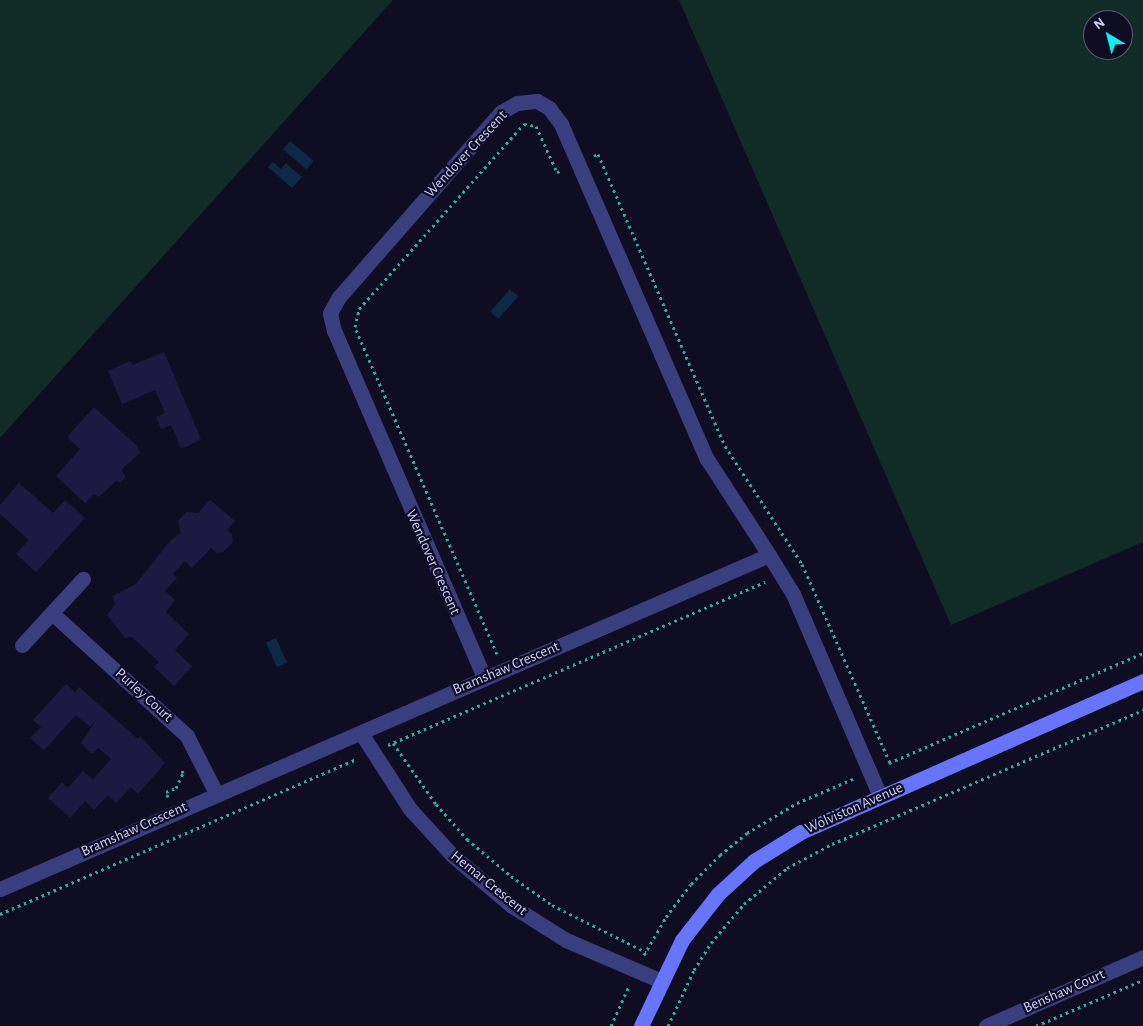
<!DOCTYPE html>
<html>
<head>
<meta charset="utf-8">
<style>
  body { margin:0 }
  #map { position:relative; width:1143px; height:1026px; overflow:hidden; background:#0f0d21; font-family:"Alegreya Sans",sans-serif }
  div>[style] { position:absolute }
  .green>* { inset:0; background:#112b27 }
  .water>* { inset:0; background:#0d2945; transform-origin:0 0 }
  .building>* { inset:0; background:#1d1a41 }
  .path>* { height:3px; margin-top:-1.5px; transform-origin:0; background:repeating-linear-gradient(90deg,#30b09a 0 2.5px,transparent 0 6.5px) }
  .street>* { height:15px; margin:-7.5px; padding:0 7.5px; transform-origin:7.5px; border-radius:7.5px; background:#393e7f }
  .secondary>* { height:15px; margin:-7.5px; padding:0 7.5px; transform-origin:7.5px; border-radius:7.5px; background:#6774fc }
  span { translate:-50% -50%; white-space:nowrap; text-align:center; line-height:1.15; -webkit-text-stroke:4.5px #0f0d21; paint-order:stroke }
  .street-label { font-size:15px; color:#cecefe }
  .north { position:absolute; left:1083px; top:10px; width:50px; height:50px; box-sizing:border-box; background:#0f0d21; border:1px solid #5b5a79; border-radius:50%; rotate:323deg; font-size:14px; font-weight:700; line-height:20px; text-align:center; color:#cecefe }
  .north::after { content:''; display:block; margin:auto; width:18px; height:22px; background:#04f4f1; clip-path:polygon(50% 0,100% 100%,50% 72%,0 100%) }
</style>
</head>
<body>
<div id="map">
  <div class="green">
    <div style="clip-path:polygon(0 0,393px 0,0 438px)"></div>
    <div style="clip-path:polygon(evenodd,679px 0,1143px 0,1143px 542px,951px 625px,679px 0,1093px 20px,1123px 20px,1123px 50px,1093px 50px,1093px 20px)"></div>
  </div>
  <div class="water">
    <div style="left:290px;top:141px;width:31px;height:11px;rotate:40deg"></div>
    <div style="clip-path:polygon(273px 162px,281px 169px,286px 163px,302px 177px,292px 188px,268px 167px)"></div>
    <div style="left:510px;top:289px;width:11px;height:30px;rotate:41deg"></div>
    <div style="left:276px;top:638px;width:27px;height:11px;rotate:66deg"></div>
  </div>
  <div class="building">
    <div style="clip-path:polygon(164px 352px,201px 439px,186px 447px,181px 448px,171px 425px,161px 429px,156px 417px,165px 413px,155px 390px,122px 404px,108px 371px,130px 361px,132px 365px)"></div>
    <div style="clip-path:polygon(94px 407px,137px 446px,140px 453px,121px 470px,126px 477px,119px 483px,117px 480px,99px 497px,94px 494px,85px 503px,56px 476px,80px 449px,67px 437px)"></div>
    <div style="clip-path:polygon(19px 483px,53px 513px,65px 500px,85px 518px,36px 572px,16px 554px,29px 540px,0 514px,0 505px)"></div>
    <div style="clip-path:polygon(210px 500px,235px 521px,227px 530px,232px 535px,233px 542px,223px 552px,217px 553px,211px 548px,192px 568px,185px 561px,173px 574px,177px 578px,165px 591px,175px 600px,166px 612px,189px 634px,175px 650px,192px 666px,174px 686px,154px 667px,159px 662px,132px 637px,125px 638px,107px 615px,115px 605px,113px 596px,136px 584px,170px 541px,181px 533px,178px 521px,186px 512px,198px 513px)"></div>
    <div style="clip-path:polygon(66px 684px,75px 692px,79px 687px,138px 739px,140px 736px,165px 763px,138px 794px,131px 787px,116px 803px,108px 795px,94px 810px,85px 801px,70px 818px,48px 798px,62px 782px,68px 788px,83px 771px,93px 779px,111px 759px,98px 748px,92px 754px,81px 743px,96px 720px,90px 727px,76px 715px,44px 750px,30px 738px,41px 727px,33px 720px)"></div>
  </div>
  <div class="path">
    <div style="left:594px;top:156px;width:4px;rotate:-27deg"></div>
    <div style="left:598px;top:154px;width:318px;rotate:66.5deg"></div>
    <div style="left:725px;top:446px;width:141px;rotate:56.9deg"></div>
    <div style="left:802px;top:564px;width:218px;rotate:66.1deg"></div>
    <div style="left:497px;top:654px;width:357px;rotate:-113.5deg"></div>
    <div style="left:355px;top:327px;width:18px;rotate:-77deg"></div>
    <div style="left:359px;top:309px;width:248px;rotate:-48.3deg"></div>
    <div style="left:524px;top:124px;width:12px;rotate:9deg"></div>
    <div style="left:536px;top:126px;width:51px;rotate:65.5deg"></div>
    <div style="left:557px;top:172px;width:6px;rotate:-18deg"></div>
    <div style="left:393px;top:743px;width:75px;rotate:54.8deg"></div>
    <div style="left:436px;top:804px;width:47px;rotate:48.5deg"></div>
    <div style="left:467px;top:839px;width:57px;rotate:40.1deg"></div>
    <div style="left:511px;top:876px;width:50px;rotate:35.3deg"></div>
    <div style="left:552px;top:905px;width:105px;rotate:26.6deg"></div>
    <div style="left:388px;top:745px;width:411px;rotate:-23.4deg"></div>
    <div style="left:889px;top:763px;width:277px;rotate:-23.4deg"></div>
    <div style="left:168px;top:797px;width:5px;rotate:-112deg"></div>
    <div style="left:166px;top:792px;width:11px;rotate:-22deg"></div>
    <div style="left:176px;top:788px;width:17px;rotate:-65deg"></div>
    <div style="left:183px;top:773px;width:4px;rotate:-104deg"></div>
    <div style="left:0;top:914px;width:389px;rotate:-23.5deg"></div>
    <div style="left:644px;top:955px;width:44px;rotate:-59.9deg"></div>
    <div style="left:666px;top:917px;width:41px;rotate:-52.9deg"></div>
    <div style="left:691px;top:884px;width:41px;rotate:-45deg"></div>
    <div style="left:720px;top:855px;width:35px;rotate:-39deg"></div>
    <div style="left:747px;top:833px;width:58px;rotate:-31deg"></div>
    <div style="left:797px;top:803px;width:61px;rotate:-23.2deg"></div>
    <div style="left:611px;top:1026px;width:44px;rotate:-65.8deg"></div>
    <div style="left:668px;top:1026px;width:62px;rotate:-65.1deg"></div>
    <div style="left:694px;top:970px;width:32px;rotate:-58deg"></div>
    <div style="left:711px;top:943px;width:51px;rotate:-49.8deg"></div>
    <div style="left:744px;top:904px;width:56px;rotate:-39.9deg"></div>
    <div style="left:787px;top:868px;width:51px;rotate:-28.1deg"></div>
    <div style="left:832px;top:844px;width:339px;rotate:-23.3deg"></div>
    <div style="left:1036px;top:1026px;width:116px;rotate:-23.3deg"></div>
  </div>
  <div class="street">
    <div style="left:52px;top:613px;width:183px;rotate:42.3deg"></div>
    <div style="left:187px;top:736px;width:64px;rotate:63deg"></div>
    <div style="left:22px;top:645px;width:90px;rotate:-47.3deg"></div>
    <div style="left:484px;top:677px;width:377px;rotate:-113.4deg"></div>
    <div style="left:334px;top:331px;width:18px;rotate:-103deg"></div>
    <div style="left:330px;top:313px;width:18px;rotate:-61deg"></div>
    <div style="left:339px;top:297px;width:246px;rotate:-48.8deg"></div>
    <div style="left:501px;top:112px;width:18px;rotate:-29deg"></div>
    <div style="left:517px;top:103px;width:20px;rotate:-6deg"></div>
    <div style="left:537px;top:101px;width:14px;rotate:30deg"></div>
    <div style="left:549px;top:108px;width:20px;rotate:53deg"></div>
    <div style="left:561px;top:124px;width:365px;rotate:66.5deg"></div>
    <div style="left:707px;top:459px;width:114px;rotate:57.1deg"></div>
    <div style="left:361px;top:733px;width:90px;rotate:57.2deg"></div>
    <div style="left:410px;top:809px;width:62px;rotate:47.6deg"></div>
    <div style="left:452px;top:855px;width:79px;rotate:40.4deg"></div>
    <div style="left:512px;top:906px;width:64px;rotate:32.2deg"></div>
    <div style="left:566px;top:940px;width:103px;rotate:23.3deg"></div>
    <div style="left:0;top:889px;width:838px;rotate:-23.48deg"></div>
    <div style="left:769px;top:555px;width:46px;rotate:58.4deg"></div>
    <div style="left:793px;top:594px;width:220px;rotate:66.7deg"></div>
    <div style="left:986px;top:1026px;width:171px;rotate:-23.7deg"></div>
  </div>
  <div class="secondary">
    <div style="left:641px;top:1026px;width:95px;rotate:-64.5deg"></div>
    <div style="left:682px;top:940px;width:58px;rotate:-52deg"></div>
    <div style="left:718px;top:894px;width:49px;rotate:-42.5deg"></div>
    <div style="left:754px;top:861px;width:55px;rotate:-31.7deg"></div>
    <div style="left:801px;top:832px;width:374px;rotate:-23.8deg"></div>
  </div>
  <div class="street-label">
    <span style="left:466px;top:154px;rotate:-47deg">Wendover Crescent</span>
    <span style="left:433px;top:562px;rotate:66deg">Wendover Crescent</span>
    <span style="left:506px;top:668px;rotate:-23deg">Bramshaw Crescent</span>
    <span style="left:144px;top:695px;rotate:42deg">Purley Court</span>
    <span style="left:854px;top:808px;rotate:-24deg">Wolviston Avenue</span>
    <span style="left:134px;top:829px;rotate:-24deg">Bramshaw Crescent</span>
    <span style="left:489px;top:883px;rotate:39deg">Hemar Crescent</span>
    <span style="left:1064px;top:991px;rotate:-24deg">Benshaw Court</span>
  </div>
  <div class="north">N</div>
</div>
</body>
</html>
